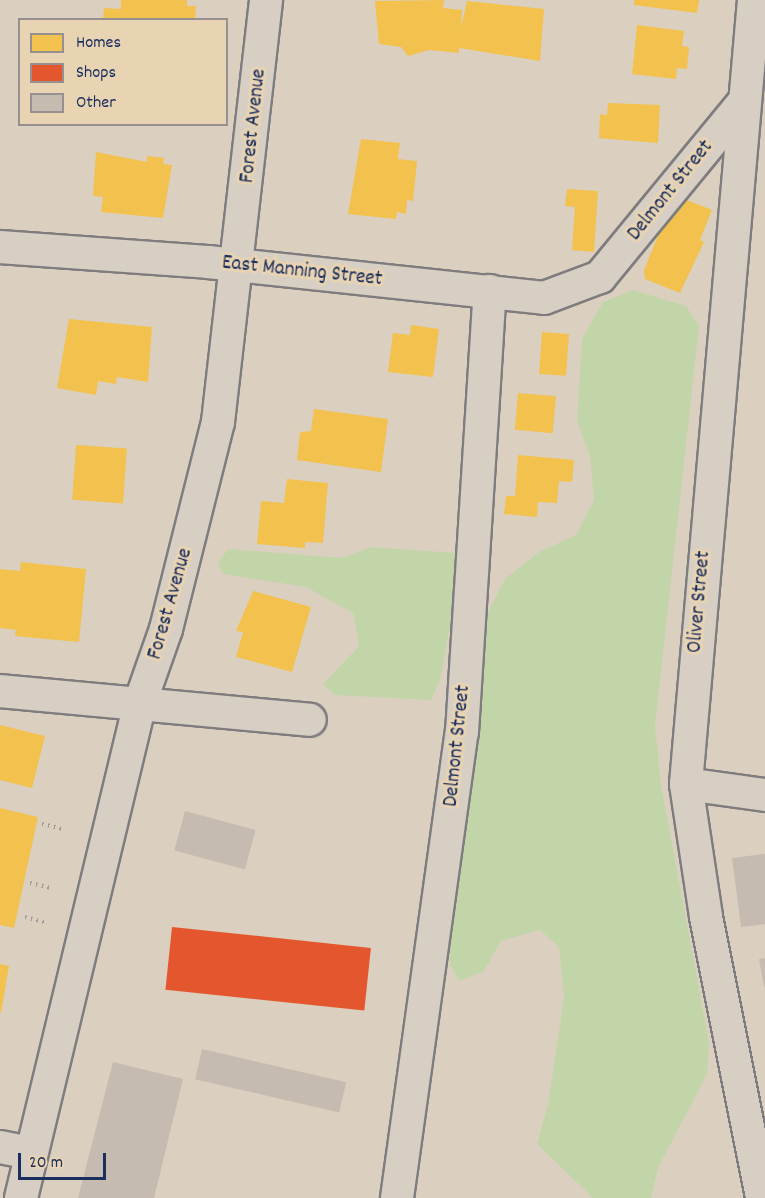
<!DOCTYPE html>
<html>
<head>
<meta charset="utf-8">
<style>
  body { margin:0 }
  #map { position:relative; width:765px; height:1198px; overflow:hidden; background:#dbd0bf; font-family:Dekko,sans-serif }
  div>[style] { position:absolute }
  .green>* { inset:0; background:#c2d5a9 }
  .homes>* { inset:0; background:#f2c14e; transform-origin:0 0 }
  .shops>* { inset:0; background:#e4572e; transform-origin:0 0 }
  .building>* { inset:0; background:#c5bbb0; transform-origin:0 0 }
  .path>* { height:4px; margin-top:-2px; transform-origin:0; background:repeating-linear-gradient(90deg,#9f9b99 0 1.5px,transparent 0 6px) }
  .roads { filter:drop-shadow(2px 0 #7e7c7e) drop-shadow(-2px 0 #7e7c7e) drop-shadow(0 2px #7e7c7e) drop-shadow(0 -2px #7e7c7e) }
  .minor>* { height:32px; margin:-16px; padding:0 16px; transform-origin:16px; border-radius:16px; background:#d7cfc3 }
  span { translate:-50% -50%; white-space:nowrap; text-align:center; line-height:1.15; -webkit-text-stroke:6px #e8d3b2; paint-order:stroke }
  .street-label { font-size:21px; color:#1b2f5e }
  .legend { position:absolute; left:18px; top:18px; width:210px; height:108px; box-sizing:border-box; background:#e8d3b2; border:2px solid #969190; margin:0; padding:8px 10px; list-style:none; font-size:18px; color:#1b2f5e }
  .legend li { display:flex; align-items:center; gap:12px; height:30px }
  .legend b { width:30px; border:2px solid #969190 }
  .scale { position:absolute; left:18px; top:1153px; width:88px; height:27px; box-sizing:border-box; border:3px solid #1b2f5e; border-top:0; padding-left:8px; font-size:18px; line-height:21px; white-space:nowrap; color:#1b2f5e; -webkit-text-stroke:4px #e8d3b2; paint-order:stroke }
</style>
</head>
<body>
<div id="map">
  <div class="green">
    <div style="clip-path:polygon(633px 290px,686px 306px,699px 326px,655px 726px,661px 785px,709px 1042px,707px 1074px,658px 1168px,651px 1198px,593px 1198px,537px 1144px,548px 1105px,564px 997px,559px 947px,540px 930px,501px 941px,484px 971px,459px 981px,450px 964px,449px 942px,485px 618px,505px 579px,539px 552px,576px 535px,594px 500px,590px 456px,577px 422px,582px 339px,603px 302px)"></div>
    <div style="clip-path:polygon(371px 547px,456px 553px,451px 620px,440px 680px,431px 700px,334px 695px,323px 684px,359px 646px,353px 613px,306px 587px,223px 574px,218px 563px,228px 549px,343px 558px)"></div>
  </div>
  <div class="homes">
    <div style="clip-path:polygon(121px 0,187px 0,187px 6px,196px 6px,195px 20px,103px 20px,104px 8px,121px 9px)"></div>
    <div style="clip-path:polygon(444px 0,443px 8px,462px 10px,461px 28px,467px 1px,544px 9px,540px 61px,459px 48px,459px 53px,429px 50px,408px 56px,401px 47px,379px 44px,375px 1px)"></div>
    <div style="clip-path:polygon(634px 0,699px 0,697px 13px,634px 5px)"></div>
    <div style="clip-path:polygon(637px 25px,684px 31px,682px 46px,689px 47px,687px 69px,677px 68px,676px 79px,632px 74px)"></div>
    <div style="clip-path:polygon(608px 103px,660px 105px,658px 143px,599px 138px,600px 114px,607px 115px)"></div>
    <div style="clip-path:polygon(361px 139px,400px 143px,398px 159px,417px 161px,413px 201px,407px 200px,406px 214px,397px 212px,396px 219px,348px 214px)"></div>
    <div style="clip-path:polygon(96px 152px,147px 162px,147px 156px,164px 158px,163px 164px,172px 165px,163px 218px,101px 212px,103px 197px,93px 196px)"></div>
    <div style="clip-path:polygon(567px 189px,598px 191px,594px 252px,572px 250px,575px 207px,565px 206px)"></div>
    <div style="clip-path:polygon(682px 198px,712px 210px,700px 240px,704px 242px,680px 293px,645px 279px,644px 270px,662px 226px)"></div>
    <div style="clip-path:polygon(69px 319px,152px 327px,148px 382px,117px 377px,116px 384px,98px 381px,96px 395px,57px 388px)"></div>
    <div style="clip-path:polygon(411px 325px,439px 329px,433px 377px,388px 372px,393px 333px,410px 335px)"></div>
    <div style="left:542px;top:332px;width:27px;height:42px;rotate:4deg"></div>
    <div style="left:518px;top:393px;width:38px;height:37px;rotate:5deg"></div>
    <div style="clip-path:polygon(314px 409px,388px 419px,381px 472px,297px 460px,300px 432px,311px 431px)"></div>
    <div style="left:76px;top:445px;width:51px;height:55px;rotate:4deg"></div>
    <div style="clip-path:polygon(518px 455px,574px 460px,572px 482px,559px 481px,557px 503px,538px 502px,537px 517px,504px 514px,506px 496px,515px 496px)"></div>
    <div style="clip-path:polygon(287px 479px,328px 483px,323px 543px,305px 542px,305px 548px,257px 544px,261px 501px,284px 503px)"></div>
    <div style="clip-path:polygon(21px 562px,86px 569px,79px 642px,15px 636px,16px 630px,0 628px,0 569px,20px 571px)"></div>
    <div style="clip-path:polygon(253px 591px,311px 607px,292px 672px,236px 657px,243px 632px,236px 631px)"></div>
    <div style="clip-path:polygon(0 725px,45px 736px,32px 788px,0 780px)"></div>
    <div style="clip-path:polygon(0 808px,38px 817px,14px 928px,0 925px)"></div>
    <div style="clip-path:polygon(0 964px,9px 966px,1px 1013px,0 1013px)"></div>
  </div>
  <div class="shops">
    <div style="left:172px;top:927px;width:200px;height:63px;rotate:6deg"></div>
  </div>
  <div class="building">
    <div style="left:185px;top:811px;width:73px;height:41px;rotate:15deg"></div>
    <div style="clip-path:polygon(765px 854px,765px 924px,741px 927px,732px 858px)"></div>
    <div style="clip-path:polygon(765px 958px,765px 987px,764px 987px,759px 959px)"></div>
    <div style="left:202px;top:1049px;width:148px;height:31px;rotate:13deg"></div>
    <div style="clip-path:polygon(113px 1062px,183px 1079px,154px 1198px,78px 1198px)"></div>
  </div>
  <div class="path">
    <div style="left:42px;top:824px;width:22px;rotate:13deg"></div>
    <div style="left:30px;top:883px;width:22px;rotate:13deg"></div>
    <div style="left:25px;top:917px;width:20px;rotate:15deg"></div>
  </div>
  <div class="roads">
    <div class="minor">
      <div style="left:754px;top:0;width:787px;rotate:94.96deg"></div>
      <div style="left:686px;top:784px;width:134px;rotate:81.4deg"></div>
      <div style="left:706px;top:917px;width:287px;rotate:78.7deg"></div>
      <div style="left:0;top:247px;width:209px;rotate:4.1deg"></div>
      <div style="left:208px;top:262px;width:338px;rotate:6.1deg"></div>
      <div style="left:544px;top:298px;width:60px;rotate:-20.6deg"></div>
      <div style="left:600px;top:277px;width:224px;rotate:-50.6deg"></div>
      <div style="left:0;top:691px;width:311px;rotate:5.3deg"></div>
      <div style="left:686px;top:784px;width:80px;rotate:7.9deg"></div>
      <div style="left:0;top:1147px;width:32px;rotate:11deg"></div>
      <div style="left:21px;top:1198px;width:509px;rotate:-76.48deg"></div>
      <div style="left:140px;top:703px;width:78px;rotate:-70.6deg"></div>
      <div style="left:166px;top:629px;width:213px;rotate:-75.9deg"></div>
      <div style="left:218px;top:422px;width:425px;rotate:-83.5deg"></div>
      <div style="left:397px;top:1198px;width:471px;rotate:-82.1deg"></div>
      <div style="left:462px;top:732px;width:442px;rotate:-86.4deg"></div>
    </div>
  </div>
  <div class="street-label">
    <span style="left:254px;top:126px;rotate:-84deg">Forest Avenue</span>
    <span style="left:671px;top:191px;rotate:-51deg">Delmont Street</span>
    <span style="left:302px;top:272px;rotate:6deg">East Manning Street</span>
    <span style="left:700px;top:602px;rotate:-85deg">Oliver Street</span>
    <span style="left:171px;top:604px;rotate:-74deg">Forest Avenue</span>
    <span style="left:458px;top:746px;rotate:-84deg">Delmont Street</span>
  </div>
  <ul class="legend">
  <li><b style="height:16px;background:#f2c14e"></b>Homes</li>
  <li><b style="height:16px;background:#e4572e"></b>Shops</li>
  <li><b style="height:16px;background:#c5bbb0"></b>Other</li>
  </ul>
  <div class="scale">20 m</div>
</div>
</body>
</html>
